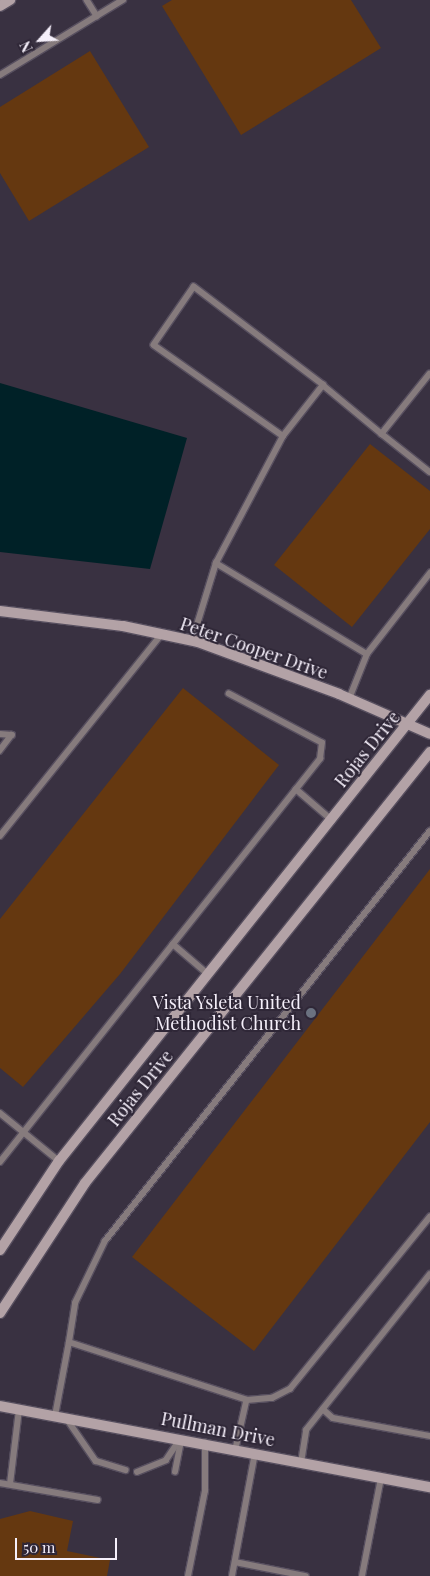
<!DOCTYPE html>
<html>
<head>
<meta charset="utf-8">
<style>
  body { margin:0 }
  #map { position:relative; width:430px; height:1576px; overflow:hidden; background:#393141; font-family:"Playfair Display",serif }
  div>[style] { position:absolute }
  .water>* { inset:0; background:#002127 }
  .building>* { inset:0; background:#653810 }
  .roads { filter:drop-shadow(1px 0 #574f5f) drop-shadow(-1px 0 #574f5f) drop-shadow(0 1px #574f5f) drop-shadow(0 -1px #574f5f) }
  .lane>* { height:5.5px; margin:-2.75px; padding:0 2.75px; transform-origin:2.75px; border-radius:2.75px; background:#867b7d }
  .secondary>* { height:10px; margin:-5px; padding:0 5px; transform-origin:5px; border-radius:5px; background:#b3a2a6 }
  .dots>* { width:14px; height:14px; translate:-50% -50%; box-sizing:border-box; border:2px solid #2f2737; border-radius:50% }
  span { translate:-50% -50%; white-space:nowrap; text-align:center; line-height:1.15; -webkit-text-stroke:4px #2f2737; paint-order:stroke }
  .street-label { font-size:18px; color:#f5effa }
  .poi-label { font-size:18px; color:#f5effa }
  .right { translate:-100% -50%; text-align:right }
  .north { position:absolute; left:15px; top:15px; width:50px; height:50px; -webkit-text-stroke:4px #2f2737; paint-order:stroke; rotate:244deg; font-size:14px; font-weight:700; line-height:20px; text-align:center; color:#f5effa }
  .north::after { content:''; display:block; margin:auto; width:18px; height:22px; background:#f5effa; clip-path:polygon(50% 0,100% 100%,50% 72%,0 100%) }
  .scale { position:absolute; left:15px; top:1538px; width:102px; height:22px; box-sizing:border-box; border:2px solid #f5effa; border-top:0; padding-left:6px; font-size:15px; line-height:18px; white-space:nowrap; color:#f5effa; -webkit-text-stroke:4px #2f2737; paint-order:stroke }
</style>
</head>
<body>
<div id="map">
  <div class="water">
    <div style="clip-path:polygon(0 383px,187px 438px,150px 569px,0 552px)"></div>
  </div>
  <div class="building">
    <div style="clip-path:polygon(172px 0,351px 0,381px 48px,241px 135px,162px 6px)"></div>
    <div style="clip-path:polygon(90px 51px,149px 147px,29px 221px,0 173px,0 107px)"></div>
    <div style="clip-path:polygon(370px 444px,430px 491px,430px 529px,352px 627px,274px 565px)"></div>
    <div style="clip-path:polygon(183px 688px,279px 765px,120px 974px,23px 1087px,0 1068px,0 919px)"></div>
    <div style="clip-path:polygon(430px 869px,430px 1122px,254px 1351px,132px 1257px)"></div>
    <div style="clip-path:polygon(30px 1511px,73px 1521px,67px 1551px,110px 1560px,107px 1576px,0 1576px,0 1519px)"></div>
  </div>
  <div class="roads">
    <div class="lane">
      <div style="left:87px;top:0;width:19px;rotate:58deg"></div>
      <div style="left:0;top:75px;width:144px;rotate:-31.4deg"></div>
      <div style="left:430px;top:374px;width:77px;rotate:128.7deg"></div>
      <div style="left:382px;top:434px;width:61px;rotate:38.4deg"></div>
      <div style="left:323px;top:385px;width:77px;rotate:39.7deg"></div>
      <div style="left:216px;top:563px;width:144px;rotate:-62.2deg"></div>
      <div style="left:283px;top:436px;width:65px;rotate:-51.9deg"></div>
      <div style="left:323px;top:385px;width:162px;rotate:-142.8deg"></div>
      <div style="left:194px;top:287px;width:70px;rotate:124.6deg"></div>
      <div style="left:154px;top:345px;width:158px;rotate:35.2deg"></div>
      <div style="left:192px;top:641px;width:82px;rotate:-72.9deg"></div>
      <div style="left:216px;top:563px;width:176px;rotate:31.1deg"></div>
      <div style="left:349px;top:699px;width:48px;rotate:-68.2deg"></div>
      <div style="left:367px;top:654px;width:103px;rotate:-52.1deg"></div>
      <div style="left:0;top:734px;width:12px;rotate:5deg"></div>
      <div style="left:12px;top:735px;width:20px;rotate:127deg"></div>
      <div style="left:296px;top:789px;width:48px;rotate:40.7deg"></div>
      <div style="left:0;top:836px;width:259px;rotate:-51.3deg"></div>
      <div style="left:173px;top:944px;width:46px;rotate:40.6deg"></div>
      <div style="left:0;top:1113px;width:76px;rotate:39.1deg"></div>
      <div style="left:0;top:1162px;width:515px;rotate:-51.55deg"></div>
      <div style="left:320px;top:759px;width:16px;rotate:-83deg"></div>
      <div style="left:322px;top:743px;width:105px;rotate:-152.2deg"></div>
      <div style="left:69px;top:1342px;width:39px;rotate:-81deg"></div>
      <div style="left:75px;top:1303px;width:69px;rotate:-64.2deg"></div>
      <div style="left:105px;top:1241px;width:523px;rotate:-51.6deg"></div>
      <div style="left:247px;top:1400px;width:25px;rotate:-5deg"></div>
      <div style="left:272px;top:1398px;width:20px;rotate:-27deg"></div>
      <div style="left:290px;top:1389px;width:222px;rotate:-50.9deg"></div>
      <div style="left:323px;top:1409px;width:13px;rotate:42deg"></div>
      <div style="left:333px;top:1418px;width:99px;rotate:10.5deg"></div>
      <div style="left:55px;top:1416px;width:75px;rotate:-79.3deg"></div>
      <div style="left:69px;top:1342px;width:187px;rotate:18deg"></div>
      <div style="left:247px;top:1400px;width:50px;rotate:102.7deg"></div>
      <div style="left:67px;top:1419px;width:51px;rotate:55.4deg"></div>
      <div style="left:96px;top:1461px;width:31px;rotate:17deg"></div>
      <div style="left:301px;top:1463px;width:33px;rotate:-81deg"></div>
      <div style="left:306px;top:1430px;width:199px;rotate:-51.5deg"></div>
      <div style="left:137px;top:1472px;width:31px;rotate:-22deg"></div>
      <div style="left:166px;top:1460px;width:25px;rotate:-56deg"></div>
      <div style="left:175px;top:1472px;width:33px;rotate:-79deg"></div>
      <div style="left:0;top:1483px;width:99px;rotate:9.8deg"></div>
      <div style="left:10px;top:1484px;width:75px;rotate:-83.1deg"></div>
      <div style="left:235px;top:1562px;width:72px;rotate:11.2deg"></div>
      <div style="left:188px;top:1576px;width:87px;rotate:-78.7deg"></div>
      <div style="left:205px;top:1491px;width:48px;rotate:-90deg"></div>
      <div style="left:232px;top:1576px;width:125px;rotate:-79.4deg"></div>
      <div style="left:362px;top:1576px;width:100px;rotate:-79deg"></div>
    </div>
    <div class="secondary">
      <div style="left:0;top:6px;width:12px;rotate:-31deg"></div>
      <div style="left:0;top:611px;width:124px;rotate:7deg"></div>
      <div style="left:123px;top:626px;width:77px;rotate:12deg"></div>
      <div style="left:198px;top:642px;width:150px;rotate:20.2deg"></div>
      <div style="left:339px;top:694px;width:99px;rotate:23.7deg"></div>
      <div style="left:0;top:1250px;width:107px;rotate:-56.5deg"></div>
      <div style="left:59px;top:1161px;width:596px;rotate:-51.48deg"></div>
      <div style="left:0;top:1313px;width:155px;rotate:-56.8deg"></div>
      <div style="left:85px;top:1183px;width:552px;rotate:-51.32deg"></div>
      <div style="left:0;top:1406px;width:438px;rotate:10.7deg"></div>
    </div>
  </div>
  <div class="dots">
    <div style="left:311px;top:1013px;background:#6b7280"></div>
  </div>
  <div class="street-label">
    <span style="left:254px;top:648px;rotate:19deg">Peter Cooper Drive</span>
    <span style="left:367px;top:749px;rotate:-51deg">Rojas Drive</span>
    <span style="left:140px;top:1088px;rotate:-51deg">Rojas Drive</span>
    <span style="left:218px;top:1429px;rotate:11deg">Pullman Drive</span>
  </div>
  <div class="poi-label">
    <span class="right" style="left:301px;top:1013px">Vista Ysleta United<br>Methodist Church</span>
  </div>
  <div class="north">N</div>
  <div class="scale">50 m</div>
</div>
</body>
</html>
